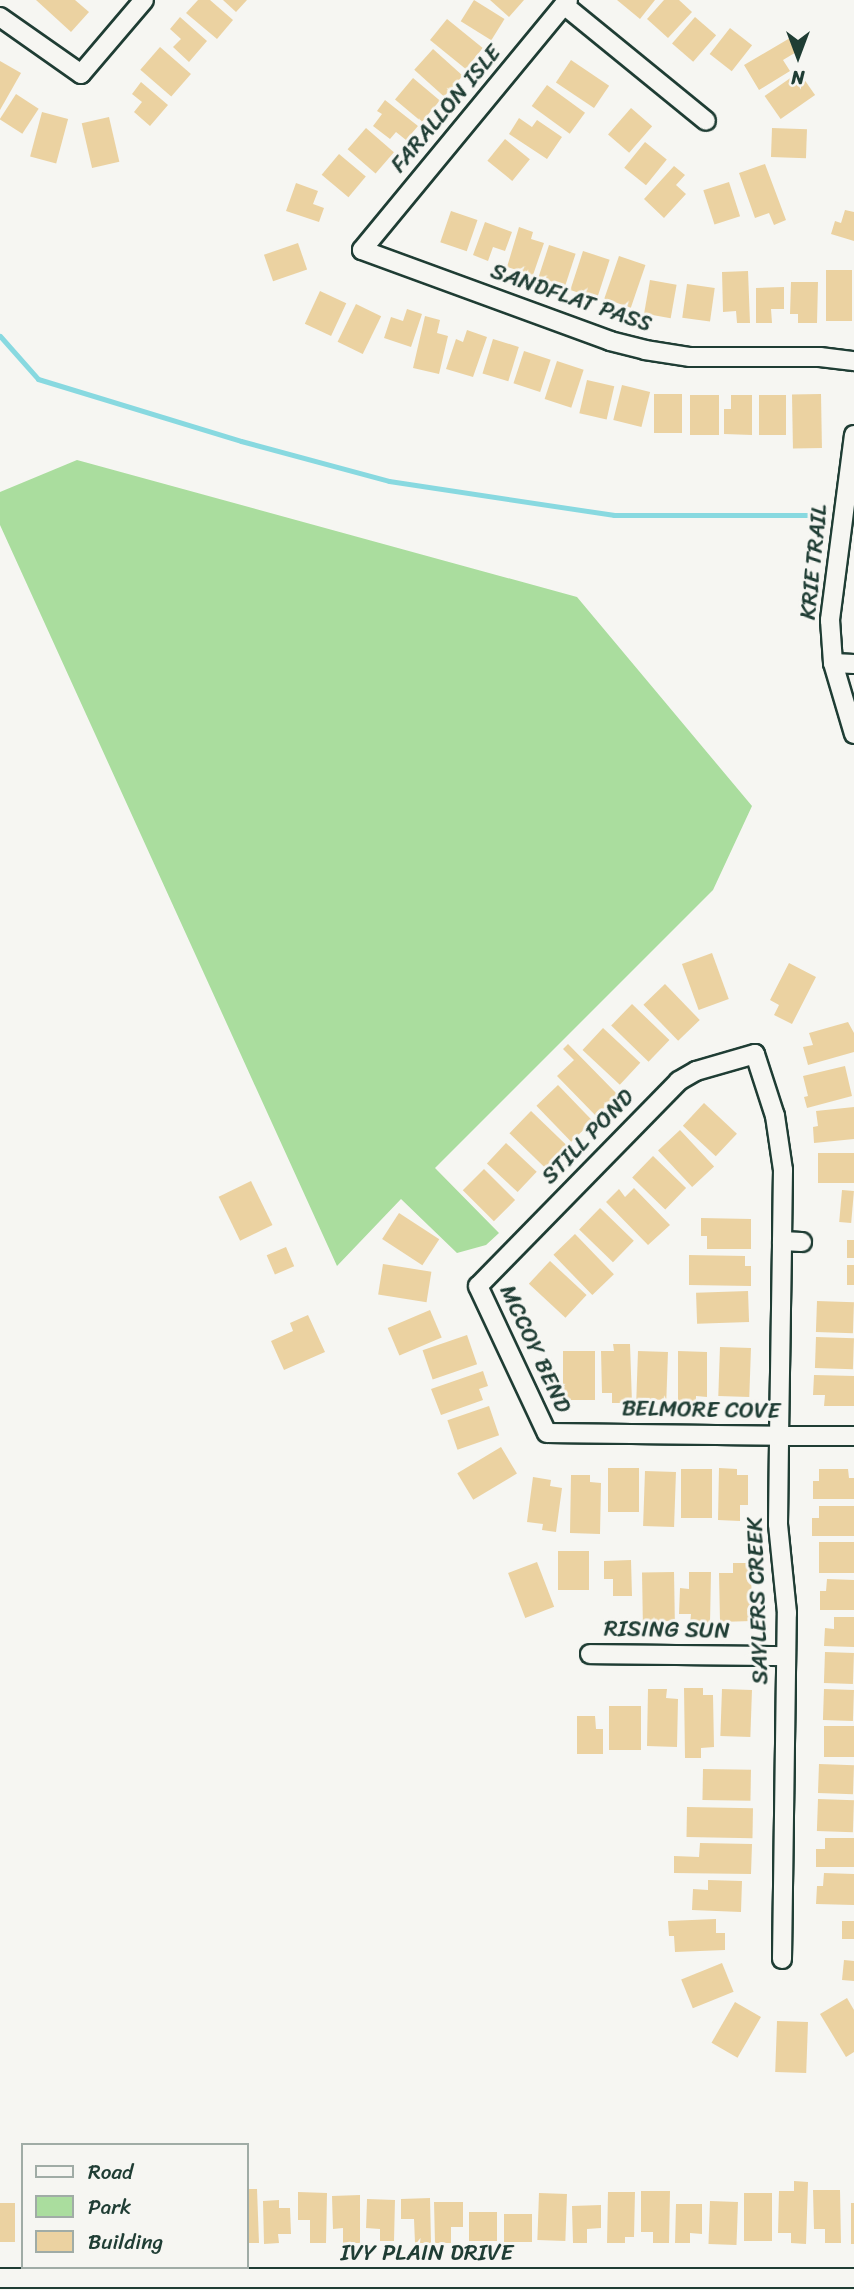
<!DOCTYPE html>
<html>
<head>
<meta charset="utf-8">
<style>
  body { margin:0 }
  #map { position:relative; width:854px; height:2290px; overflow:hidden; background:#f6f6f2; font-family:Sriracha,sans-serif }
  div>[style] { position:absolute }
  .green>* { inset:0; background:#aadd9e }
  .stream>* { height:5px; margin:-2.5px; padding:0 2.5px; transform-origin:2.5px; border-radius:2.5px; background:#88d9e0 }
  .building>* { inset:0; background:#ebd2a1; transform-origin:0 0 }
  .roads { filter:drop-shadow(2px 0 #1f3d34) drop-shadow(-2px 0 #1f3d34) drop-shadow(0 2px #1f3d34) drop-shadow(0 -2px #1f3d34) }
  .minor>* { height:18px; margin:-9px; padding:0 9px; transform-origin:9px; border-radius:9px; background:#f6f6f2 }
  span { translate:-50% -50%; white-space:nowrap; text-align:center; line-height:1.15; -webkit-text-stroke:6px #f6f6f2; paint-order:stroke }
  .street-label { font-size:23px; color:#1f3d34 }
  .legend { position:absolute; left:21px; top:2143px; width:228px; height:126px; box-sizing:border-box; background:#f6f6f2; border:2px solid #a0aca6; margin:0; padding:9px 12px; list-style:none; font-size:21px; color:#1f3d34 }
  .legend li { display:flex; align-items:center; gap:14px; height:35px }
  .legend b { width:35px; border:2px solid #a0aca6 }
  .north { position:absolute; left:763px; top:21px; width:70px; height:70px; -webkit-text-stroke:5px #f6f6f2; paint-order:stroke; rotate:180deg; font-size:19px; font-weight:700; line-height:28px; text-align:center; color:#1f3d34 }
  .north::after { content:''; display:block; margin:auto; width:24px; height:32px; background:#1f3d34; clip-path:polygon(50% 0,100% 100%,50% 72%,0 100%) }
</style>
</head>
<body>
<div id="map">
  <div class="green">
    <div style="clip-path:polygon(77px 460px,577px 597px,752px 806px,713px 890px,435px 1168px,499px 1233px,486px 1245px,457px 1253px,401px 1199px,337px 1266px,0 525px,0 492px)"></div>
  </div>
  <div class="stream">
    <div style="left:0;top:336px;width:57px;rotate:48.5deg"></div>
    <div style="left:38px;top:379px;width:212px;rotate:17deg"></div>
    <div style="left:241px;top:441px;width:153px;rotate:15.1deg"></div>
    <div style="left:389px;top:481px;width:228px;rotate:8.6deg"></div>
    <div style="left:614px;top:515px;width:207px"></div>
  </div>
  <div class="building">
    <div style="clip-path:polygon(36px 0,75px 0,89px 12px,71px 32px)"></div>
    <div style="clip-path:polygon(198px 0,210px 0,233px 20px,217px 39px,186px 13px)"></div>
    <div style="clip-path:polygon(223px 0,247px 0,236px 12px)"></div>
    <div style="left:474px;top:0;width:36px;height:25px;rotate:32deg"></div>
    <div style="clip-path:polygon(490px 0,524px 0,509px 17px)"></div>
    <div style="clip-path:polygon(617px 0,655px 0,640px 19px)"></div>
    <div style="clip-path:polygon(664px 0,679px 0,692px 12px,668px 38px,647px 19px)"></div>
    <div style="clip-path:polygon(180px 17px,207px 41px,189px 62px,173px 47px,181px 39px,170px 29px)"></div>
    <div style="left:695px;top:17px;width:28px;height:35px;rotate:41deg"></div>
    <div style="left:447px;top:19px;width:46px;height:27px;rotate:39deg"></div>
    <div style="left:730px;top:28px;width:28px;height:33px;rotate:38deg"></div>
    <div style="clip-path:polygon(790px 38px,798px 51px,783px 60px,790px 71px,759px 90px,744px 65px)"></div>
    <div style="left:160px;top:47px;width:41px;height:30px;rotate:41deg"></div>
    <div style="left:433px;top:49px;width:40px;height:28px;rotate:42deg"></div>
    <div style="left:571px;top:60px;width:46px;height:27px;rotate:34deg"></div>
    <div style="clip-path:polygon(0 61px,21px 73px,0 110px)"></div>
    <div style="left:799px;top:72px;width:28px;height:42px;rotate:55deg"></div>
    <div style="left:413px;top:78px;width:35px;height:28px;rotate:40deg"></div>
    <div style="clip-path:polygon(141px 82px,168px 105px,150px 126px,134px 112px,142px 102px,132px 94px)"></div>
    <div style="left:547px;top:85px;width:47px;height:26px;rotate:36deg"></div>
    <div style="left:16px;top:94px;width:27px;height:30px;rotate:33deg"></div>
    <div style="clip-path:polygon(385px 100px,418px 126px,406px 140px,396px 132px,390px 139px,373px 126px,382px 114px,377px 111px)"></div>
    <div style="left:631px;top:108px;width:28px;height:35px;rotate:41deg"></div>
    <div style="left:42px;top:112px;width:27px;height:46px;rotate:15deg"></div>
    <div style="left:109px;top:117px;width:46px;height:28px;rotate:77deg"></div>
    <div style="clip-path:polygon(519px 118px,532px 127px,537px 120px,562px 137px,547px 159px,509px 134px)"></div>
    <div style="left:366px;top:128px;width:37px;height:28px;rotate:41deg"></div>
    <div style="left:772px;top:128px;width:35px;height:29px;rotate:2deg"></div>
    <div style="left:505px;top:139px;width:32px;height:28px;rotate:39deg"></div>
    <div style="left:645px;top:142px;width:28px;height:33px;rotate:39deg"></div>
    <div style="left:339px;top:154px;width:35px;height:27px;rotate:40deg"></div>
    <div style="clip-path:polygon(765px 164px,786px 220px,774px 225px,769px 213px,755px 218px,739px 173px)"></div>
    <div style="clip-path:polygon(674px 166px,685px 175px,676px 185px,686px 194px,664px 218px,644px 199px)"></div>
    <div style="left:729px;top:182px;width:36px;height:27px;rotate:72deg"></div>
    <div style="clip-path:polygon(296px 183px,318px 191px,313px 204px,324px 208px,319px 222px,286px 211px)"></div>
    <div style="clip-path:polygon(845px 210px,854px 212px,854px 241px,831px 234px,835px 221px,841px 223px)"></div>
    <div style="left:451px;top:211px;width:28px;height:33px;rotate:19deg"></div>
    <div style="clip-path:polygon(485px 222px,512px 232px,505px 251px,493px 247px,488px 261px,473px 255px)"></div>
    <div style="clip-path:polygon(519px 227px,533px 232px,531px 239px,544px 243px,533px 275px,507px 267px)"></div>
    <div style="left:298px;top:243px;width:28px;height:36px;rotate:71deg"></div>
    <div style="left:549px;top:245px;width:28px;height:34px;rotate:18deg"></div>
    <div style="left:583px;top:251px;width:28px;height:41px;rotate:18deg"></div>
    <div style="left:619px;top:256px;width:28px;height:45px;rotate:19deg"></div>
    <div style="left:826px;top:270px;width:26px;height:51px"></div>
    <div style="clip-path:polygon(748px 271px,750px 323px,737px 323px,736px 311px,723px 312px,722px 272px)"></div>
    <div style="left:650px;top:280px;width:27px;height:34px;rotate:10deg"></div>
    <div style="clip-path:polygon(791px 282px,818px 282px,817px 323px,798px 323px,798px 314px,790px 314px)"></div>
    <div style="left:687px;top:284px;width:28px;height:34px;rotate:8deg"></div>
    <div style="clip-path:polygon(784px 287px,784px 309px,771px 309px,772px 323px,756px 323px,756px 288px)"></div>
    <div style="left:320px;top:291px;width:29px;height:36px;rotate:25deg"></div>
    <div style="left:356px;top:304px;width:28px;height:42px;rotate:26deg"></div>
    <div style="clip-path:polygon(407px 309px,422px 314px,411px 347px,384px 338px,391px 317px,403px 321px)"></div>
    <div style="clip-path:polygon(425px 316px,440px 320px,437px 333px,448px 336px,439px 374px,413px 368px)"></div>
    <div style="clip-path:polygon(467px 330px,487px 337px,473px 377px,446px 369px,456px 339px,463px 342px)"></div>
    <div style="left:493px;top:339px;width:27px;height:36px;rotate:17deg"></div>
    <div style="left:524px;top:351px;width:28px;height:34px;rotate:18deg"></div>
    <div style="left:557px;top:361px;width:28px;height:40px;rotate:18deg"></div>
    <div style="left:587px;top:380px;width:28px;height:34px;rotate:13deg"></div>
    <div style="left:622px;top:385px;width:29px;height:36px;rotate:14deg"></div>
    <div style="left:654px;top:394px;width:28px;height:39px"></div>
    <div style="left:821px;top:394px;width:54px;height:29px;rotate:89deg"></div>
    <div style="left:690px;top:395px;width:29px;height:40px"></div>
    <div style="clip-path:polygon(731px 395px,752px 395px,752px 435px,724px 434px,724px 409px,731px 409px)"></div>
    <div style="left:759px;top:395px;width:27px;height:40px"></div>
    <div style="left:712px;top:953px;width:49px;height:32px;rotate:70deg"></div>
    <div style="clip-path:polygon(789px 963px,816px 977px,792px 1024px,774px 1015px,779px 1005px,770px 1000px)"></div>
    <div style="left:665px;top:984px;width:50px;height:30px;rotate:46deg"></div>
    <div style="left:632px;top:1004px;width:52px;height:30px;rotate:44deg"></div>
    <div style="clip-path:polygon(848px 1022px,854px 1033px,854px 1052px,808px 1065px,803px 1047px,813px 1045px,809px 1033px)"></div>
    <div style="left:603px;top:1028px;width:51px;height:30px;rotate:43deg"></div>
    <div style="clip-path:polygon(568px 1044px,618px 1095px,596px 1116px,557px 1076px,574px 1060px,563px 1049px)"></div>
    <div style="clip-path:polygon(845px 1066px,852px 1096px,807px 1108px,804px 1097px,808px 1096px,803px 1076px)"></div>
    <div style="left:558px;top:1085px;width:50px;height:30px;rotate:46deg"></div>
    <div style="left:704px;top:1103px;width:45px;height:31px;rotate:43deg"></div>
    <div style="clip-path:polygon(854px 1107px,854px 1139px,814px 1143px,813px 1127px,818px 1126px,816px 1111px)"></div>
    <div style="left:531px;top:1111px;width:52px;height:31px;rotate:44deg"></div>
    <div style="left:680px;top:1130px;width:50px;height:30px;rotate:47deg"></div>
    <div style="left:506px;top:1143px;width:42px;height:28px;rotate:43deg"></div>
    <div style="left:818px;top:1153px;width:36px;height:30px"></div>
    <div style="left:653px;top:1156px;width:46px;height:30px;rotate:44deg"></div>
    <div style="left:484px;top:1169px;width:44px;height:30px;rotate:45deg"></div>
    <div style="left:251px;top:1181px;width:49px;height:36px;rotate:64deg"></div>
    <div style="clip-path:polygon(634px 1188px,670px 1225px,648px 1245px,606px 1202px,619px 1189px,625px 1197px)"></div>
    <div style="left:842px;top:1190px;width:12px;height:32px;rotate:5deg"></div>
    <div style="left:600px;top:1208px;width:47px;height:30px;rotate:44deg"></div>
    <div style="left:399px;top:1213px;width:48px;height:31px;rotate:33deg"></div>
    <div style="clip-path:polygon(701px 1218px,751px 1219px,751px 1249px,707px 1249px,707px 1236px,701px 1236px)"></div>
    <div style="left:575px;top:1234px;width:56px;height:30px;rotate:46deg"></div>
    <div style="left:847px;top:1240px;width:7px;height:18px"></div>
    <div style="left:286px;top:1247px;width:21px;height:21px;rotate:67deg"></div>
    <div style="clip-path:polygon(689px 1255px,745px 1256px,745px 1266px,751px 1266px,751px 1286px,689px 1285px)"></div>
    <div style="left:550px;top:1261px;width:50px;height:31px;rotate:43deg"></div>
    <div style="left:383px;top:1264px;width:49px;height:31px;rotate:9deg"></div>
    <div style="left:847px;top:1265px;width:7px;height:20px"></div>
    <div style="left:748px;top:1291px;width:31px;height:52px;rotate:88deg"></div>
    <div style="left:817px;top:1301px;width:37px;height:31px;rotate:2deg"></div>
    <div style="left:430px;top:1310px;width:30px;height:46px;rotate:67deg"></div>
    <div style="clip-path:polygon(308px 1315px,325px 1352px,284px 1370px,271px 1341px,293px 1331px,290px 1323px)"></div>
    <div style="left:467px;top:1335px;width:31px;height:47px;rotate:71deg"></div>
    <div style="left:816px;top:1337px;width:38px;height:31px;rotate:2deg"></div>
    <div style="clip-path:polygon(613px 1344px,630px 1344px,632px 1403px,612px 1403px,612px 1393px,602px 1393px,601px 1351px,614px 1351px)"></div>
    <div style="left:720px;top:1347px;width:31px;height:49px;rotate:2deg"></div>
    <div style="left:563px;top:1351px;width:32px;height:49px"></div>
    <div style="left:638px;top:1351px;width:30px;height:48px;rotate:2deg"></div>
    <div style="clip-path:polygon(678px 1351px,707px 1352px,707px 1397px,696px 1396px,696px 1403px,678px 1403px)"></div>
    <div style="clip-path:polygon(483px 1371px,488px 1386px,479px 1389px,483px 1400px,441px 1415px,431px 1389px)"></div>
    <div style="clip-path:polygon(814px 1375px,854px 1376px,854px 1406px,824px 1406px,825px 1395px,813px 1395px)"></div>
    <div style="left:489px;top:1406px;width:31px;height:44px;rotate:71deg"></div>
    <div style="left:501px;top:1447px;width:31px;height:51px;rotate:59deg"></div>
    <div style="left:608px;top:1468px;width:31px;height:44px"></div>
    <div style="clip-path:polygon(719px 1468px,737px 1469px,737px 1475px,748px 1475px,748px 1505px,740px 1505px,740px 1521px,718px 1520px)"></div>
    <div style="left:681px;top:1469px;width:31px;height:49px"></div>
    <div style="clip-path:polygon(819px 1469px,848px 1469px,849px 1478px,854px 1478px,854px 1499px,813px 1499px,813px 1481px,819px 1481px)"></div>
    <div style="left:645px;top:1471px;width:31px;height:55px;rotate:2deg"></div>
    <div style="clip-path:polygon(571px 1475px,590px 1475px,590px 1482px,601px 1483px,600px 1534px,570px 1533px)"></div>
    <div style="clip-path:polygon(533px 1477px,551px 1480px,550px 1486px,562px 1488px,556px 1532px,542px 1530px,543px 1524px,527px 1522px)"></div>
    <div style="clip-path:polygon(819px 1506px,854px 1506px,854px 1536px,812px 1536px,812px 1518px,819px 1518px)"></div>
    <div style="left:854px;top:1542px;width:31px;height:35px;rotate:90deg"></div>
    <div style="left:558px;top:1551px;width:31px;height:39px"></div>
    <div style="clip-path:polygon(631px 1560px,632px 1596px,613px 1596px,613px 1579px,604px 1579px,604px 1561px)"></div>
    <div style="left:537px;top:1562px;width:48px;height:31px;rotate:69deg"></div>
    <div style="clip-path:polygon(733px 1563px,751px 1563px,752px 1621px,720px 1622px,719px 1573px,733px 1573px)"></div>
    <div style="left:674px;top:1572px;width:49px;height:32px;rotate:89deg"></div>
    <div style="clip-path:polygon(689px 1572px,711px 1572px,710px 1624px,690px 1624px,691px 1614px,679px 1614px,680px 1588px,689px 1589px)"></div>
    <div style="clip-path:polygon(827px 1579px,854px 1580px,854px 1610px,820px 1610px,820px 1591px,826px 1591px)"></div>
    <div style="clip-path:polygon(834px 1617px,854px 1617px,854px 1647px,824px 1646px,825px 1628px,834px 1629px)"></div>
    <div style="left:825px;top:1652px;width:29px;height:31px;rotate:2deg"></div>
    <div style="clip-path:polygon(684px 1688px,703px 1688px,703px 1695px,713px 1695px,714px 1747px,701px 1748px,701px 1758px,685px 1758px)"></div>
    <div style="clip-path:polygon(648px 1689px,667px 1689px,666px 1698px,678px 1699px,677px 1747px,647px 1746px)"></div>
    <div style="left:722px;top:1689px;width:30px;height:47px;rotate:2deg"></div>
    <div style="left:824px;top:1689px;width:30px;height:31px;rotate:2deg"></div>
    <div style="left:641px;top:1706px;width:44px;height:32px;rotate:90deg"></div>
    <div style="clip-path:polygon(577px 1716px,595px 1716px,596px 1729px,603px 1729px,603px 1754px,577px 1754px)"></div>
    <div style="left:824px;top:1726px;width:30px;height:31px"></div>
    <div style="left:819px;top:1764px;width:35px;height:29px;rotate:2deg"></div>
    <div style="left:703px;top:1769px;width:48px;height:31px;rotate:1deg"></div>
    <div style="left:818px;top:1799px;width:36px;height:32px;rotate:2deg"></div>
    <div style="left:687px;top:1807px;width:66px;height:30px;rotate:1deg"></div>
    <div style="clip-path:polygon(825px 1838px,854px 1838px,854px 1867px,816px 1867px,816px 1849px,825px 1849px)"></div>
    <div style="clip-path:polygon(700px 1843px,752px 1844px,751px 1874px,674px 1873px,674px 1856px,699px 1857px)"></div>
    <div style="clip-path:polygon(824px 1873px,854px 1874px,854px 1905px,816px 1904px,817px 1886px,823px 1886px)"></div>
    <div style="clip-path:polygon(708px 1880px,742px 1881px,741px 1912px,692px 1910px,693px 1889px,708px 1890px)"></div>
    <div style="clip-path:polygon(716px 1919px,716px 1933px,725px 1933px,725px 1950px,675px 1952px,674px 1936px,669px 1936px,668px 1921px)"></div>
    <div style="left:842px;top:1921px;width:12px;height:18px"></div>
    <div style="clip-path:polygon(844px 1960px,854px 1961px,854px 1981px,842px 1980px)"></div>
    <div style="left:722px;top:1963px;width:31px;height:44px;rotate:68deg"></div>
    <div style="clip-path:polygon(847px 1998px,854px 2010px,854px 2052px,846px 2057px,820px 2014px)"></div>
    <div style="left:735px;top:2002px;width:30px;height:47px;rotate:30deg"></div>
    <div style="left:777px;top:2021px;width:31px;height:51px;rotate:2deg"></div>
    <div style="clip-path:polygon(794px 2181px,808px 2182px,806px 2244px,791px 2243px,791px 2233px,778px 2233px,779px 2191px,794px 2191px)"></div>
    <div style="clip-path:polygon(247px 2189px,257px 2189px,259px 2243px,247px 2243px)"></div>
    <div style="clip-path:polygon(813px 2190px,840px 2190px,841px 2243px,825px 2243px,825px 2229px,814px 2229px)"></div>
    <div style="clip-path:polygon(641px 2191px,670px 2191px,669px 2243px,653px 2243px,653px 2232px,641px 2232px)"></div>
    <div style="clip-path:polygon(298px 2192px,327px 2193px,326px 2243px,310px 2243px,310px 2220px,298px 2220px)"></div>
    <div style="clip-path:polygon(608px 2192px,635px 2192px,634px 2237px,625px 2237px,625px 2243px,607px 2243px)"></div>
    <div style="left:539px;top:2193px;width:28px;height:47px;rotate:2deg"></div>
    <div style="left:744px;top:2193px;width:28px;height:48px"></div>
    <div style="clip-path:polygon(360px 2195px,360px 2243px,343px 2243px,343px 2228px,333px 2229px,332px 2196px)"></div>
    <div style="clip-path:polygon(430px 2198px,431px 2243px,415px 2243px,414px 2219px,401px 2219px,401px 2199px)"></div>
    <div style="clip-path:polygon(367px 2199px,395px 2200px,394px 2241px,380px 2241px,380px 2229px,366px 2228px)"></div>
    <div style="clip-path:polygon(279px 2200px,279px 2208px,290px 2208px,291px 2234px,278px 2234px,279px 2243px,264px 2244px,263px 2201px)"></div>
    <div style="left:710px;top:2201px;width:28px;height:43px;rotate:2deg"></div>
    <div style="clip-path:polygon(434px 2202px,463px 2202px,463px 2227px,451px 2227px,451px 2243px,435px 2243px)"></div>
    <div style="left:0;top:2203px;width:15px;height:39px"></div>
    <div style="left:851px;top:2203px;width:3px;height:41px"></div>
    <div style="clip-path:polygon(676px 2204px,702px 2204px,702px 2234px,690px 2233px,690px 2243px,675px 2243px)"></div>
    <div style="clip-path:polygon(601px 2205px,601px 2228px,587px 2229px,587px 2243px,573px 2243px,572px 2206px)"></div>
    <div style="left:469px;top:2212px;width:28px;height:29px"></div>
    <div style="left:504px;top:2214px;width:28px;height:28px"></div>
  </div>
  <div class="roads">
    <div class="minor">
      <div style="left:568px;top:0;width:324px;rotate:129.5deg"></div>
      <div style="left:362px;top:250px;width:264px;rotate:20.1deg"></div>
      <div style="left:610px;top:341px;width:36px;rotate:14deg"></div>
      <div style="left:645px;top:350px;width:46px;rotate:8.8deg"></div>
      <div style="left:690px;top:357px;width:130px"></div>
      <div style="left:820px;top:357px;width:34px;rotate:7deg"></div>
      <div style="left:564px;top:5px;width:183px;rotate:39.2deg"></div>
      <div style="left:0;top:17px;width:99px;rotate:35.1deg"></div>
      <div style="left:81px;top:74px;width:97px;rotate:-49.6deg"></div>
      <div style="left:854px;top:435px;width:187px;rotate:97.4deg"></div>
      <div style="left:830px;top:620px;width:43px;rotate:86deg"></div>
      <div style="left:833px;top:663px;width:74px;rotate:73.5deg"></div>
      <div style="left:833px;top:663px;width:21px;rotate:3deg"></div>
      <div style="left:782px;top:1241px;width:20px;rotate:3deg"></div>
      <div style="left:590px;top:1654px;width:196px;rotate:0.6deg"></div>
      <div style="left:782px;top:1959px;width:346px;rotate:-89.2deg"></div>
      <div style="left:787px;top:1613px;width:89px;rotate:-95.8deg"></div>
      <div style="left:778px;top:1524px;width:88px;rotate:-89.3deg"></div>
      <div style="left:779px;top:1436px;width:195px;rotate:-89.1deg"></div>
      <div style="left:782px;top:1241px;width:71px;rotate:-89.2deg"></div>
      <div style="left:783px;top:1170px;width:55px;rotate:-98.4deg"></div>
      <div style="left:775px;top:1116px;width:65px;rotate:-107.9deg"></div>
      <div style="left:755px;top:1054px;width:61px;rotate:163.9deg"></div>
      <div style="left:696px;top:1071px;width:20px;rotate:150deg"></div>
      <div style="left:679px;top:1081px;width:287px;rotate:134.4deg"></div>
      <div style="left:478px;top:1286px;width:162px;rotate:64.9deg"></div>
      <div style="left:547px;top:1433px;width:232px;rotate:0.7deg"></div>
      <div style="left:779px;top:1436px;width:75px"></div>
      <div style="left:0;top:2278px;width:854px"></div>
    </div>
  </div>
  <div class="street-label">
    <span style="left:446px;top:109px;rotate:-50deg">FARALLON ISLE</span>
    <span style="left:571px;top:298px;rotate:19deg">SANDFLAT PASS</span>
    <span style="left:814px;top:562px;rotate:-84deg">KRIE TRAIL</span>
    <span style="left:588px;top:1137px;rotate:-46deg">STILL POND</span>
    <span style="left:535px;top:1349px;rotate:65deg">MCCOY BEND</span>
    <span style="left:701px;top:1410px;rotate:1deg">BELMORE COVE</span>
    <span style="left:758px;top:1601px;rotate:-92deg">SAYLERS CREEK</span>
    <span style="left:667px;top:1630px;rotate:1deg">RISING SUN</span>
    <span style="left:427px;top:2253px">IVY PLAIN DRIVE</span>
  </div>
  <ul class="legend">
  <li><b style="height:9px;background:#f6f6f2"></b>Road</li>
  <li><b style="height:19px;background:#aadd9e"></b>Park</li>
  <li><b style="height:19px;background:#ebd2a1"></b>Building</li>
  </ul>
  <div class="north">N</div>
</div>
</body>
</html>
